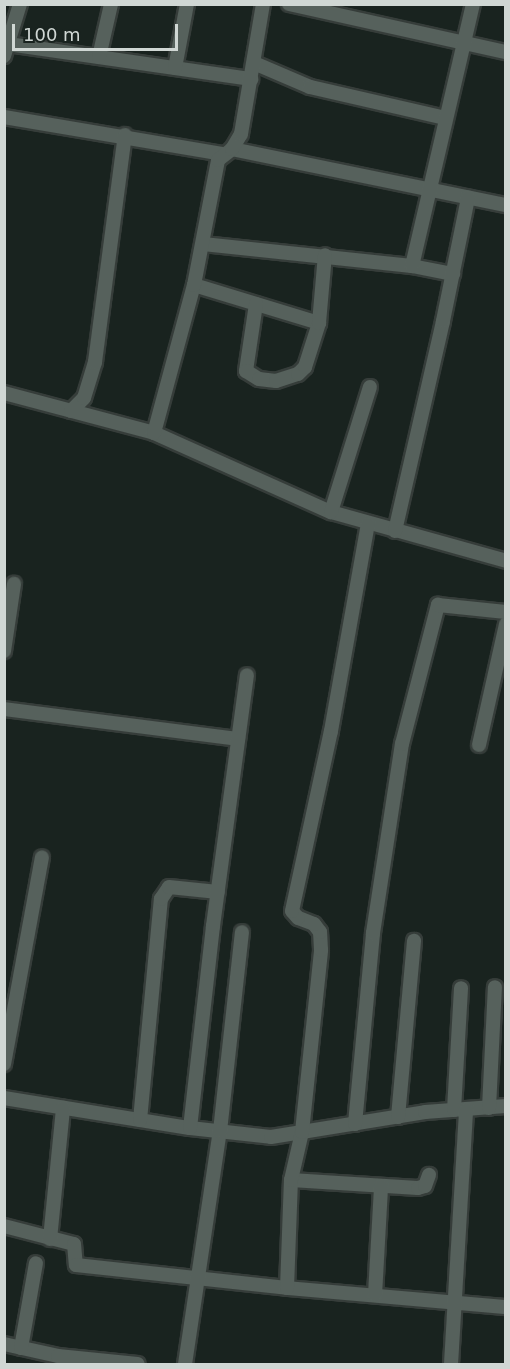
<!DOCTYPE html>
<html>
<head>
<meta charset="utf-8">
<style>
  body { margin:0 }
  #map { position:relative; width:510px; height:1369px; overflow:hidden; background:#19231f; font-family:"DejaVu Sans",sans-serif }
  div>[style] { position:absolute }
  .roads { filter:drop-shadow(2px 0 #363d3a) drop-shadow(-2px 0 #363d3a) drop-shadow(0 2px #363d3a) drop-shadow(0 -2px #363d3a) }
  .street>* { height:14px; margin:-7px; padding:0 7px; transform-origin:7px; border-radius:7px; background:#56615c }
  span { translate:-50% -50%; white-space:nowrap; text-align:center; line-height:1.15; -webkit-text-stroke:6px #19231f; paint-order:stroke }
  .frame { position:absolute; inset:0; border:6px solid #d0d7d4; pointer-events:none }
  .scale { position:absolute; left:12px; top:24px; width:166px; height:27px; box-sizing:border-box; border:3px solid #d0d7d4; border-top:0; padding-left:8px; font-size:18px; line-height:21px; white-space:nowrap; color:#d0d7d4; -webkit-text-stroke:4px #19231f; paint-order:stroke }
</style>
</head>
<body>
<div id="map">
  <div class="roads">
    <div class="street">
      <div style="left:289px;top:4px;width:222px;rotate:12.5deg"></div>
      <div style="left:8px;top:44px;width:246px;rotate:8.2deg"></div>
      <div style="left:4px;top:56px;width:54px;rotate:-72.9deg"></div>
      <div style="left:99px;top:57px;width:54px;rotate:-77.2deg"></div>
      <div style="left:254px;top:63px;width:61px;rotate:23.2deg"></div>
      <div style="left:310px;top:87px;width:139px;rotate:12.9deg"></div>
      <div style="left:175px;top:68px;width:65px;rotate:-79.4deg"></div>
      <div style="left:4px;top:117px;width:221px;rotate:9.6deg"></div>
      <div style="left:232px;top:149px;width:280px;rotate:11.6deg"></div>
      <div style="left:203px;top:244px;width:210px;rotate:6deg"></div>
      <div style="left:412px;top:266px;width:42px;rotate:11deg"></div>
      <div style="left:412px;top:266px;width:269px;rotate:-76.9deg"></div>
      <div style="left:194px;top:285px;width:131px;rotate:16.9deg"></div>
      <div style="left:256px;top:304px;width:68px;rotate:98.5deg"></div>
      <div style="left:246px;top:371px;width:15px;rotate:32deg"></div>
      <div style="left:259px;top:379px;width:17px;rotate:7deg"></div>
      <div style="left:276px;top:381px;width:23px;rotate:-18deg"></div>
      <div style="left:298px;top:374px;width:10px;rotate:-45deg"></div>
      <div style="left:305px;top:367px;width:46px;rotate:-72.3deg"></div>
      <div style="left:319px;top:323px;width:68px;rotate:-85deg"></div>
      <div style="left:4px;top:393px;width:155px;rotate:14.9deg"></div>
      <div style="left:154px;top:433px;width:194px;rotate:24.1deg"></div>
      <div style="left:331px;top:512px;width:182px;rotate:15.6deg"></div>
      <div style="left:71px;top:411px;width:18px;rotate:-45deg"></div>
      <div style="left:84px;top:398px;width:38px;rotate:-73deg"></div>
      <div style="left:95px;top:362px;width:229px;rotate:-82.5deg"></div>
      <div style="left:154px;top:433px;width:153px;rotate:-74.9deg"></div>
      <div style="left:194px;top:285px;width:127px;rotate:-79.1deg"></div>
      <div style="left:218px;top:160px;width:18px;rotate:-38deg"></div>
      <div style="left:232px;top:149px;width:17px;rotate:-59deg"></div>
      <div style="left:241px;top:134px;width:132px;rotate:-80.4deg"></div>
      <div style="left:331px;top:512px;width:131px;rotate:-72.7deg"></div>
      <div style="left:395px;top:531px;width:215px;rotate:-77.1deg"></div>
      <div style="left:443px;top:321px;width:126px;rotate:-78.5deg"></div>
      <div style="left:4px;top:651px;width:68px;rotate:-81.5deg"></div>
      <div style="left:4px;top:709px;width:236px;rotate:7.3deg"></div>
      <div style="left:479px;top:745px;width:124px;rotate:-77.4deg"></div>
      <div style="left:4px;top:1064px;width:210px;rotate:-79.6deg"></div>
      <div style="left:4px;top:1098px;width:188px;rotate:9.2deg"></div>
      <div style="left:190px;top:1128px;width:81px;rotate:6.3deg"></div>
      <div style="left:271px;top:1137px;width:156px;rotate:-9.2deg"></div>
      <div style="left:425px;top:1112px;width:81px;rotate:-4.2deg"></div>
      <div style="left:489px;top:1108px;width:121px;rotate:-87.2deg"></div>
      <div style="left:454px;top:1110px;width:122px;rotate:-86.7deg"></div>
      <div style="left:398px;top:1117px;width:177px;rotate:-84.8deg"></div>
      <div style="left:140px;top:1120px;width:222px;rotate:-84.6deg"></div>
      <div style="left:161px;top:899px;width:14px;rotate:-56deg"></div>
      <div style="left:169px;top:887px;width:49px;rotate:5.8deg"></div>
      <div style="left:355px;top:1124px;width:192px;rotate:-84.6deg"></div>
      <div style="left:373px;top:933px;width:191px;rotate:-81.3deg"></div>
      <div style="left:402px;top:744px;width:144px;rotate:-75.5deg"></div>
      <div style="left:438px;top:605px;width:68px;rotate:5.9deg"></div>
      <div style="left:190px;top:1128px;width:203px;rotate:-83.5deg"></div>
      <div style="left:213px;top:926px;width:253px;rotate:-82.3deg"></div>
      <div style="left:291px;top:1180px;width:127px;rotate:3.6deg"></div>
      <div style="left:418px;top:1188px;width:7px;rotate:-16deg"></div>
      <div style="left:425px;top:1186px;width:12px;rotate:-70deg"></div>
      <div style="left:4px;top:1226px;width:72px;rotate:14.4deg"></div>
      <div style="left:74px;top:1244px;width:21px;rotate:85deg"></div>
      <div style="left:76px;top:1265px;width:212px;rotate:6.2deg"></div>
      <div style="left:287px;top:1288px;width:220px;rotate:5deg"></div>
      <div style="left:50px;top:1239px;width:132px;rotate:-84.3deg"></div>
      <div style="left:287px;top:1288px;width:108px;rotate:-87.9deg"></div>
      <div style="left:291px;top:1180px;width:49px;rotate:-77.1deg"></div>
      <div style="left:302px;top:1132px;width:183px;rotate:-84deg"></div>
      <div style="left:321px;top:950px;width:18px;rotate:-93deg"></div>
      <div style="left:320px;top:932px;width:10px;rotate:-127deg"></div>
      <div style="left:314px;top:924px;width:17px;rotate:-159deg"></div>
      <div style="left:298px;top:918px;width:9px;rotate:-131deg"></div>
      <div style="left:292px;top:911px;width:184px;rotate:-77.8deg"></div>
      <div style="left:331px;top:731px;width:210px;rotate:-79.9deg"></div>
      <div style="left:375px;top:1295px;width:109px;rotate:-86.8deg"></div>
      <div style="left:4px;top:1344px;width:55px;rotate:12.5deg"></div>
      <div style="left:58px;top:1356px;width:80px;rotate:5.7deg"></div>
      <div style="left:21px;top:1348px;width:86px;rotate:-80deg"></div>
      <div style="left:185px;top:1364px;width:236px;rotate:-81.5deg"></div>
      <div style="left:220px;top:1131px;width:200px;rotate:-83.7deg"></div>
      <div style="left:451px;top:1364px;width:255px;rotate:-86.6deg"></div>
    </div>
  </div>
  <div class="frame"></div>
  <div class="scale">100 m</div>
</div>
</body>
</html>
